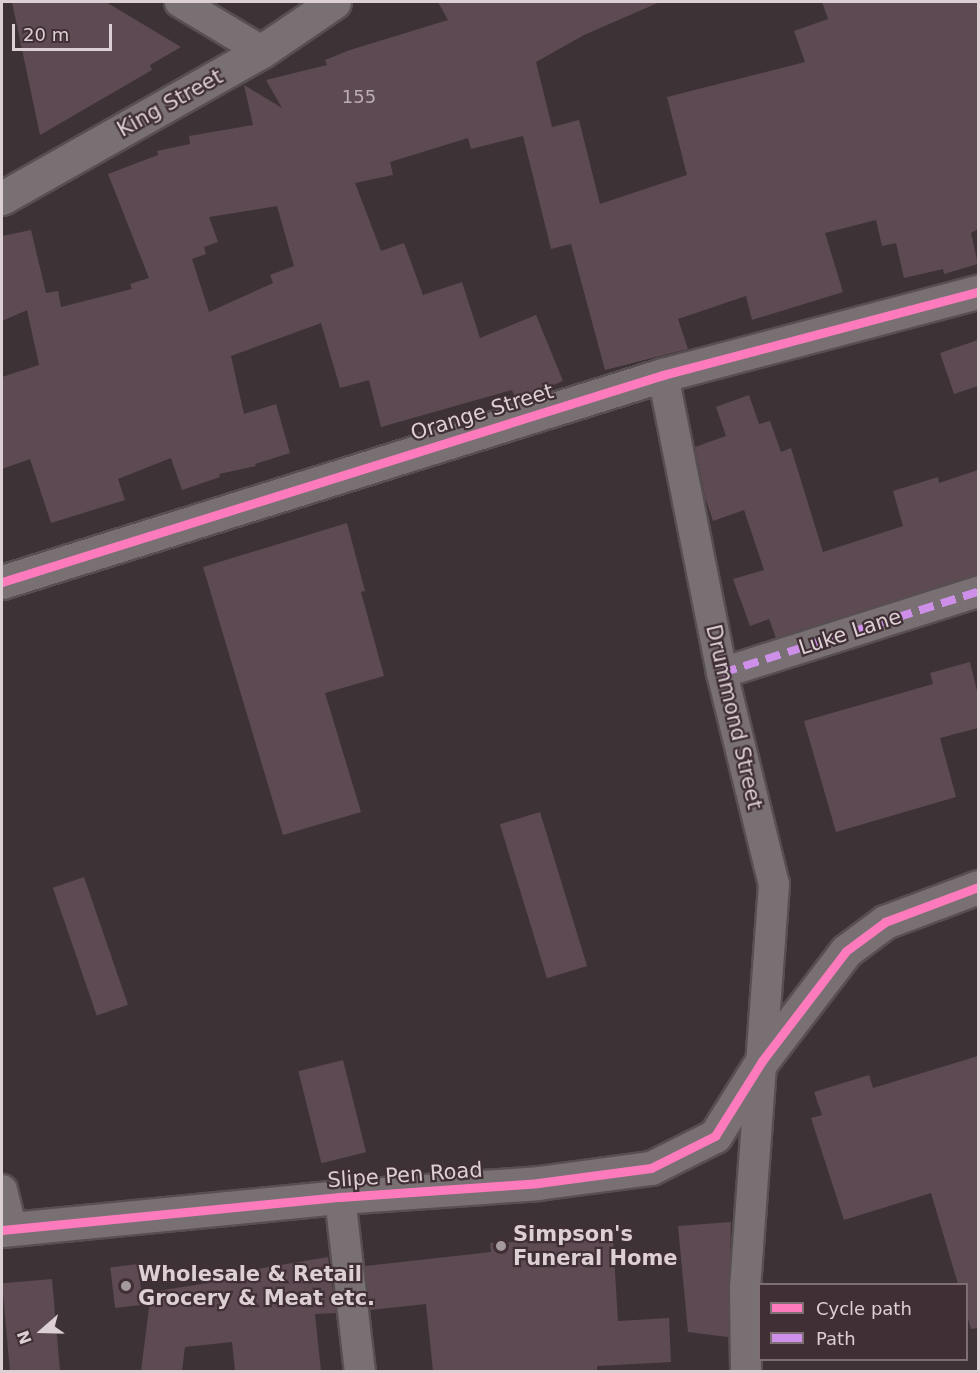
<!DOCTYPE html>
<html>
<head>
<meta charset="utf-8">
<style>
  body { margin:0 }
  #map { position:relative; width:980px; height:1373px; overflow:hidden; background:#3d3337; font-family:"DejaVu Sans",sans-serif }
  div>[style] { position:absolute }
  .building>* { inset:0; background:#5d4a52; transform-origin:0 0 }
  .roads { filter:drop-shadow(2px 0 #584f53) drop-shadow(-2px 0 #584f53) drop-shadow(0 2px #584f53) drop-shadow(0 -2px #584f53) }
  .street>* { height:30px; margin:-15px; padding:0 15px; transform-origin:15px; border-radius:15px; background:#787072 }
  .secondary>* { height:33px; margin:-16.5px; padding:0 16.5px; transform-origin:16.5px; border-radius:16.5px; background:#787072 }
  .quiet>* { height:8px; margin-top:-4px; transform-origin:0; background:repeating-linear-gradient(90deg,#ce8fe9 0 15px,transparent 0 23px) }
  .cycleway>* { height:9px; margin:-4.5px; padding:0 4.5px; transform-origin:4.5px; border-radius:4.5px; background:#fd7abc }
  .dots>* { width:16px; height:16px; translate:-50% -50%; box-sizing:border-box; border:3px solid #412f36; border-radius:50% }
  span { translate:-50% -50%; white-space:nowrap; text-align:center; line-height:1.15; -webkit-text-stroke:4.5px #412f36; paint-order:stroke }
  .number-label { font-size:18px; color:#bcaeb4 }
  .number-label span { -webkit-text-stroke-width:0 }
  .street-label { font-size:21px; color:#dcd0d4 }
  .poi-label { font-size:21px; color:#dcd0d4; font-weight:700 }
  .left { translate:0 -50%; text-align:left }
  .frame { position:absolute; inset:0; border:3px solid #dcd0d4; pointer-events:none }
  .legend { position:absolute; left:758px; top:1283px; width:210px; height:78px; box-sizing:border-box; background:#412f36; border:2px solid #7f6f75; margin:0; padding:8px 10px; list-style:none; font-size:18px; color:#dcd0d4 }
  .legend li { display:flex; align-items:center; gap:12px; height:30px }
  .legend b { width:30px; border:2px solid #7f6f75 }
  .north { position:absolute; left:12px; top:1301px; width:60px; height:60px; -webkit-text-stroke:4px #412f36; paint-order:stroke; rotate:250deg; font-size:16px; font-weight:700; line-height:24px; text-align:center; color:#dcd0d4 }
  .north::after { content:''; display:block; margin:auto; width:21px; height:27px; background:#dcd0d4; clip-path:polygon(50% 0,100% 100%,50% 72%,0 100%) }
  .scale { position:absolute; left:12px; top:24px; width:100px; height:27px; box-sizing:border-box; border:3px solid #dcd0d4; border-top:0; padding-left:8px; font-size:18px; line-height:21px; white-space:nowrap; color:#dcd0d4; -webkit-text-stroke:4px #412f36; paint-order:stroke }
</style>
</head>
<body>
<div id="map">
  <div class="building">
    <div style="clip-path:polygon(12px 2px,106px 2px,181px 47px,150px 65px,152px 70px,40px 135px)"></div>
    <div style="clip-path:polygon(evenodd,438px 2px,660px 2px,584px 35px,536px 62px,552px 127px,579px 120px,600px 204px,687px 175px,667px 97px,805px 62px,794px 31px,828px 19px,822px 2px,978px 2px,978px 229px,971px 233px,978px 264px,944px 274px,943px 269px,904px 278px,896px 243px,882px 246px,876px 220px,825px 233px,843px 292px,752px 320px,746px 296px,678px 319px,688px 349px,605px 370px,571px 244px,551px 249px,523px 136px,471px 149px,468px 138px,390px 162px,393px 175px,355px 183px,381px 251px,404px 243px,423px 295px,462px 282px,480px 338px,536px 315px,563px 381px,516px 400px,512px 390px,381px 427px,369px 380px,340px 388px,321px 323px,231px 356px,244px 414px,276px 404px,290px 453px,255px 464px,256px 466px,219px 474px,220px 477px,182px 490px,171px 458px,118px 479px,125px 500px,51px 523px,30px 459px,2px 469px,2px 377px,39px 365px,27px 310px,2px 321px,2px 236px,31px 230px,46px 293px,58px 291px,61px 307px,132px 289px,130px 284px,149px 278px,108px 174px,158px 155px,157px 151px,190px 144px,189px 136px,253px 125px,244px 85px,282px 108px,266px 80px,327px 65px,325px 60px,350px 50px,448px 20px,438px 2px,277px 206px,294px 266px,270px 275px,273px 283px,209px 312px,192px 259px,206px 254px,204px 247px,218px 242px,209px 217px,277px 206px)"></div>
    <div style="clip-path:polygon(978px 340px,978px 386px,954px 394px,940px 353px)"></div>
    <div style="clip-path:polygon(749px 395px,759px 424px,770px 421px,781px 452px,791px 448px,823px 552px,903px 526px,893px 491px,938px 477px,939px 483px,978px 470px,978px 574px,776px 638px,769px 619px,750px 626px,733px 579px,764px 570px,744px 510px,713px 521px,705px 497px,695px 447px,726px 436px,716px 407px)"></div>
    <div style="clip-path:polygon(347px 523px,365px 591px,361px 592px,384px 676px,325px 693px,361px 812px,283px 835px,203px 567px)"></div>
    <div style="clip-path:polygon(970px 662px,978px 695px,978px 728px,940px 738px,956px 797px,836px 832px,804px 721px,933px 684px,930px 673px)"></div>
    <div style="left:540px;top:812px;width:161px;height:42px;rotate:73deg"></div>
    <div style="left:84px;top:877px;width:135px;height:33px;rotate:71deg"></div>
    <div style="clip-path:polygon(978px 1056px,978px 1328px,971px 1329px,966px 1312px,966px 1284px,958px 1284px,931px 1193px,844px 1220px,811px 1118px,822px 1115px,814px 1092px,869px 1075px,873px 1088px)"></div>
    <div style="left:343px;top:1060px;width:95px;height:46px;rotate:76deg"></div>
    <div style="clip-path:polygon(731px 1222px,728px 1337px,688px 1332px,678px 1226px)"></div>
    <div style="clip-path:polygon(613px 1238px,618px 1321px,669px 1318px,671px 1362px,597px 1366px,597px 1371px,433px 1371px,426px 1304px,370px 1310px,365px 1266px,491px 1252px,490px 1243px)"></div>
    <div style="clip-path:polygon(328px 1257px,336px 1313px,315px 1314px,321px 1371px,235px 1371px,232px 1342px,185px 1347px,182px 1371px,141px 1371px,151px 1292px,252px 1276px,251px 1270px)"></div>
    <div style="left:138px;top:1264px;width:41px;height:28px;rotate:83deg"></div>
    <div style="left:52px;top:1279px;width:92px;height:50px;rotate:85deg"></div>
  </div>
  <div class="roads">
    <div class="street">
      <div style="left:180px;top:2px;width:96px;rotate:30.9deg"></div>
      <div style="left:663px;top:375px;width:304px;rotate:78.8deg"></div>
      <div style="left:722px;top:673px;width:217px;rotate:76.2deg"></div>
      <div style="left:774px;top:884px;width:404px;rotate:94.1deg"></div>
      <div style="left:745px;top:1287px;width:85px;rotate:89.3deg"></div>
      <div style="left:722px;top:673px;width:269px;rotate:-17.6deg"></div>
      <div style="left:2px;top:1190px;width:41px;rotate:76deg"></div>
      <div style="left:340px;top:1197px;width:176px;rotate:83.5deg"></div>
    </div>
    <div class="secondary">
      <div style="left:2px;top:198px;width:299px;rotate:-29.5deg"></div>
      <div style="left:262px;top:51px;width:87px;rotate:-34.2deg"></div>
      <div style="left:2px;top:582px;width:693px;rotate:-17.39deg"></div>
      <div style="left:663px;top:375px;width:326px;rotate:-14.8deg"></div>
      <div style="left:2px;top:1230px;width:340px;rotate:-5.6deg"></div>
      <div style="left:340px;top:1197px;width:198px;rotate:-4deg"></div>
      <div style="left:538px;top:1183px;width:114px;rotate:-7.6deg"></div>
      <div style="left:651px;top:1168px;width:72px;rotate:-26.6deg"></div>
      <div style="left:715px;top:1136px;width:89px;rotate:-57.9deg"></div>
      <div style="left:762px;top:1061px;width:138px;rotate:-52.6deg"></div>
      <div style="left:846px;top:951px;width:49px;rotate:-36.6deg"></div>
      <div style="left:885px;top:922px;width:99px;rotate:-20.6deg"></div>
    </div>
  </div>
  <div class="quiet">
    <div style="left:722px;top:673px;width:269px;rotate:-17.6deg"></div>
  </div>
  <div class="cycleway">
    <div style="left:2px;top:582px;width:693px;rotate:-17.39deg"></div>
    <div style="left:663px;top:375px;width:326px;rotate:-14.8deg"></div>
    <div style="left:2px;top:1230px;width:340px;rotate:-5.6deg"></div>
    <div style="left:340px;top:1197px;width:198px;rotate:-4deg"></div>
    <div style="left:538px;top:1183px;width:114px;rotate:-7.6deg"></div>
    <div style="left:651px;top:1168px;width:72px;rotate:-26.6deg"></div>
    <div style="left:715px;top:1136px;width:89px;rotate:-57.9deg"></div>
    <div style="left:762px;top:1061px;width:138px;rotate:-52.6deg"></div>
    <div style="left:846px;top:951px;width:49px;rotate:-36.6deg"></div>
    <div style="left:885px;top:922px;width:99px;rotate:-20.6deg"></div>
  </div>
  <div class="dots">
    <div style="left:501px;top:1246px;background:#a4999d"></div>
    <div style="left:126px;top:1286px;background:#a4999d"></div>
  </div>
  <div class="number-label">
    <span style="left:359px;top:97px">155</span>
  </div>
  <div class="street-label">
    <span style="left:170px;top:103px;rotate:-29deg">King Street</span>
    <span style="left:482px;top:412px;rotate:-17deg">Orange Street</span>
    <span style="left:850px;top:632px;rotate:-18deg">Luke Lane</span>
    <span style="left:734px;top:717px;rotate:77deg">Drummond Street</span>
    <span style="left:405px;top:1175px;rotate:-4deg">Slipe Pen Road</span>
  </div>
  <div class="poi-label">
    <span class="left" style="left:513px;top:1246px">Simpson's<br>Funeral Home</span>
    <span class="left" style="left:138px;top:1286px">Wholesale &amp; Retail<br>Grocery &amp; Meat etc.</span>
  </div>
  <div class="frame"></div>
  <ul class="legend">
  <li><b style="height:8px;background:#fd7abc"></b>Cycle path</li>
  <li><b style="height:8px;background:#ce8fe9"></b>Path</li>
  </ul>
  <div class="north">N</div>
  <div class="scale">20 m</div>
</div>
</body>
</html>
